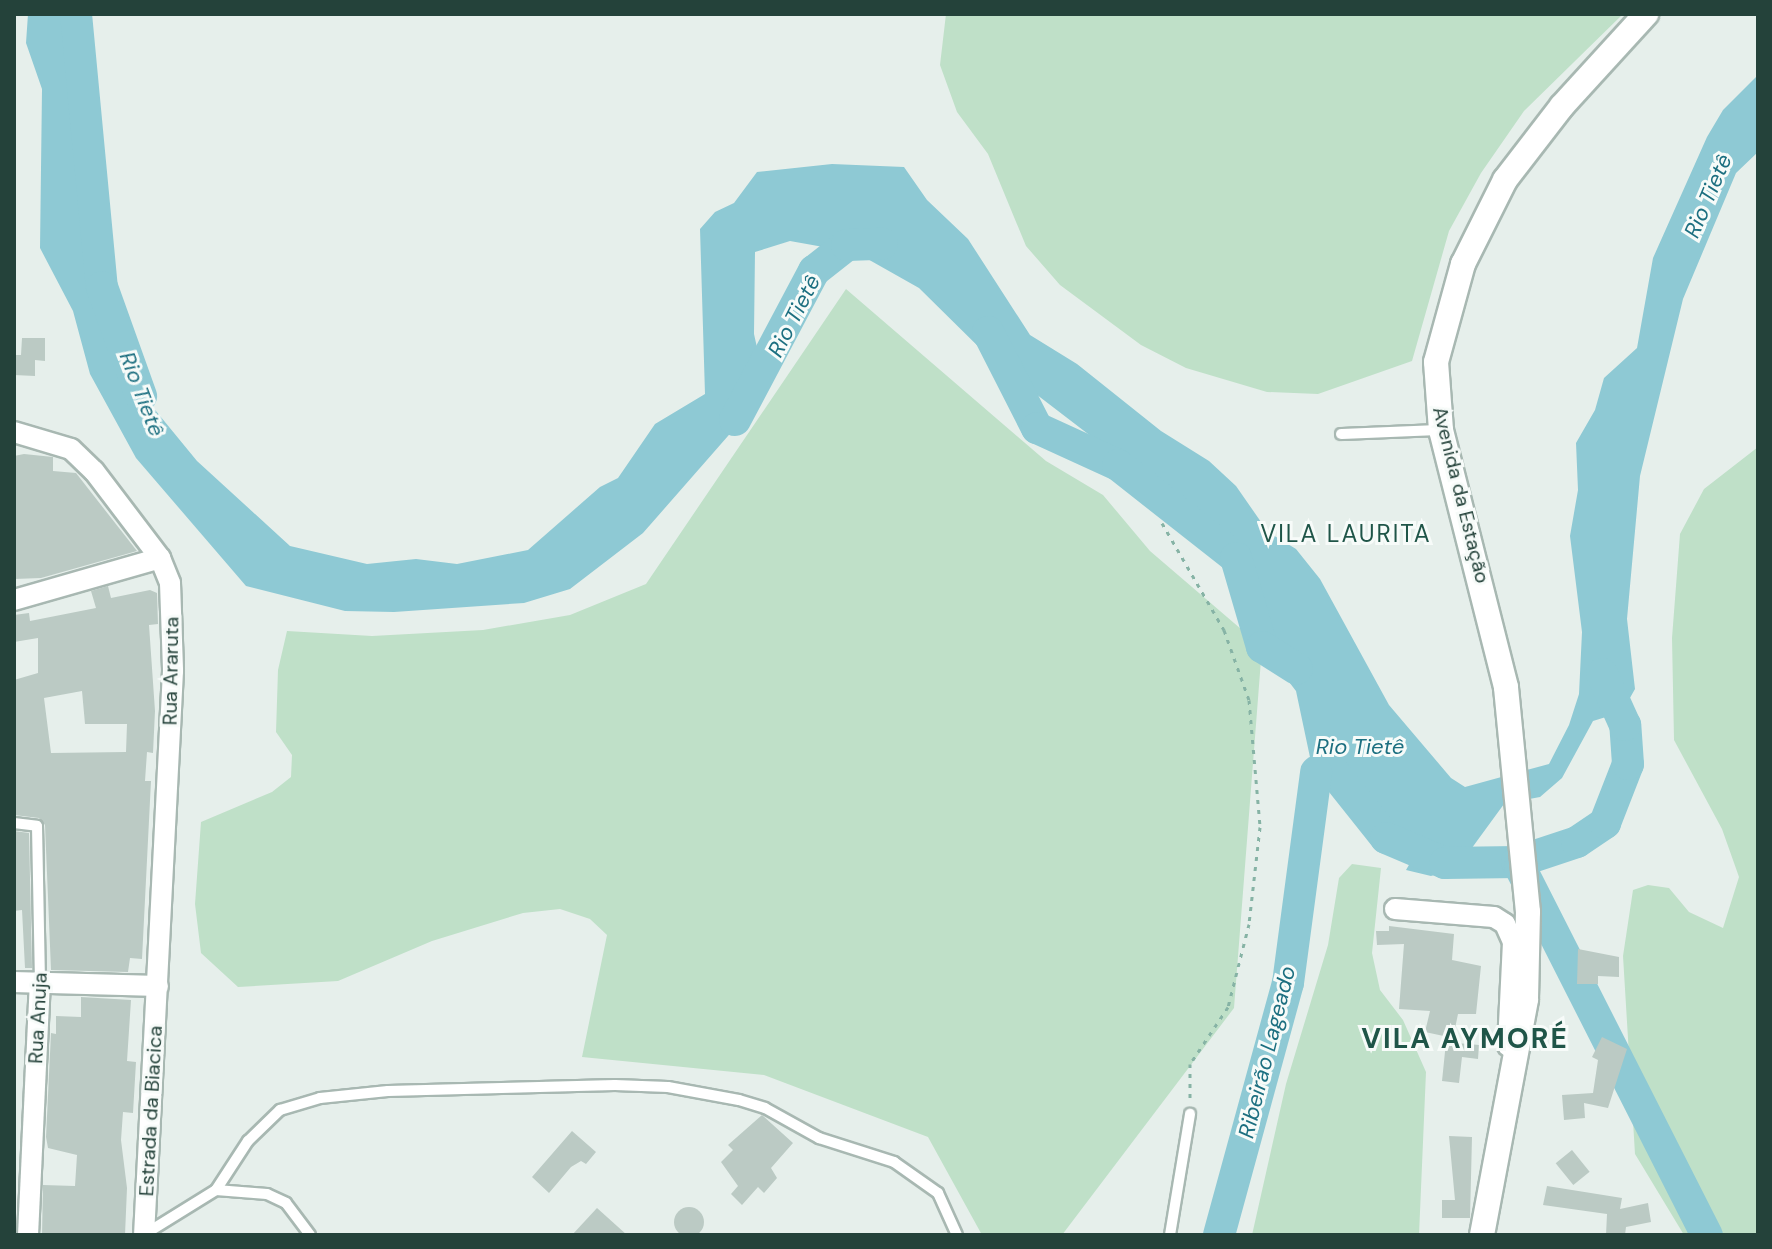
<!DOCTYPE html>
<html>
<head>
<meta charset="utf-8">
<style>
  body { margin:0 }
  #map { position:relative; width:1772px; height:1249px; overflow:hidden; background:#e6efeb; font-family:"DM Sans",sans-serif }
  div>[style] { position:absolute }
  .green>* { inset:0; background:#bfe0c8 }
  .water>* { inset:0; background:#8ec9d4 }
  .river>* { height:32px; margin:-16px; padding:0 16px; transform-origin:16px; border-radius:16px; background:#8ec9d4 }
  .building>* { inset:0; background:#bbcac4; transform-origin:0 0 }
  .round { border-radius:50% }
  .path>* { height:3px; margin-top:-1.5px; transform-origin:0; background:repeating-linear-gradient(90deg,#86b3a5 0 4px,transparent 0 10px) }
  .roads { filter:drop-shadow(2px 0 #a8b8b2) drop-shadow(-2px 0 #a8b8b2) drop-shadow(0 2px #a8b8b2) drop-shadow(0 -2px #a8b8b2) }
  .service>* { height:10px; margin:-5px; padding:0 5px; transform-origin:5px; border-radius:5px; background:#fff }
  .minor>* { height:20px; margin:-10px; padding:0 10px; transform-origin:10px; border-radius:10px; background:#fff }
  .tertiary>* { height:24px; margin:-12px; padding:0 12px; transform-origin:12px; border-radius:12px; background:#fff }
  span { translate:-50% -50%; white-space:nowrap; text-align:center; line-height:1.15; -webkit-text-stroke:6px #f7fbf9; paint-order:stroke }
  .street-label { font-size:20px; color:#24423a }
  .water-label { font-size:22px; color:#1c6f80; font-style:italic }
  .quarter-label { font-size:24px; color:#1f5548; letter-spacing:2px }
  .district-label { font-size:28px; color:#1f5548; font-weight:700; letter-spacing:2px }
  .frame { position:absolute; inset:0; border:16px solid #24423a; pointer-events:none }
</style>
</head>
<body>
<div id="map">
  <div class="green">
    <div style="clip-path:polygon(946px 14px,1623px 14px,1524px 111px,1481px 173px,1449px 231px,1412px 361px,1318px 394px,1267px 392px,1186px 368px,1141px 345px,1060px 285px,1026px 246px,988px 154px,957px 112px,940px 65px)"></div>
    <div style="clip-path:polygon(846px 289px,1046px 461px,1103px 495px,1150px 551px,1262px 647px,1234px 1008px,1062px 1235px,982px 1235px,928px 1137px,764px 1075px,582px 1057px,607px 935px,590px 919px,560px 909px,523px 913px,432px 941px,338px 981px,238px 987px,201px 953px,195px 904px,201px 822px,272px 792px,291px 777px,292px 755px,276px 732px,278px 670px,287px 631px,372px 636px,483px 630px,570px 615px,646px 584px)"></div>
    <div style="clip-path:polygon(1758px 447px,1758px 1235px,1684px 1235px,1635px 1154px,1623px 956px,1633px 890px,1648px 885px,1669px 888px,1689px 912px,1723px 928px,1739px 877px,1722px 829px,1674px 740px,1672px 638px,1680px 534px,1704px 489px)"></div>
    <div style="clip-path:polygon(1352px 864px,1381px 868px,1372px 953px,1380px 990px,1403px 1020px,1426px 1072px,1419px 1235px,1252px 1235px,1286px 1084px,1328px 945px,1339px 878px)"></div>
  </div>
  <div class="water">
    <div style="clip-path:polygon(28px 14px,80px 14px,76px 57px,83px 113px,77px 156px,83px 231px,103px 319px,132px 364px,142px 394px,197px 461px,290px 546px,367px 564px,416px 559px,457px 564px,528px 550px,600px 487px,618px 478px,655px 424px,705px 394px,700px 229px,715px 212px,734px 203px,757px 172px,832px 164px,904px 167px,927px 200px,968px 239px,1030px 335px,1077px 364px,1161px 431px,1209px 461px,1236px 486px,1268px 532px,1296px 549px,1320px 579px,1389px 705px,1451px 778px,1465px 787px,1549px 764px,1569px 725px,1579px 694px,1582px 632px,1570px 536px,1578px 490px,1576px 443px,1595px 410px,1604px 378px,1637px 348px,1653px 258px,1707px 137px,1723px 110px,1758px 75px,1758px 152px,1736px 173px,1683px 299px,1640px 476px,1627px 619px,1635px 689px,1622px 712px,1593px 721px,1562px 778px,1540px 797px,1504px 804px,1458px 867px,1431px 876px,1406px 870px,1417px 851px,1405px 834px,1376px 808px,1327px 791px,1311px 762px,1296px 691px,1262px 647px,1255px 593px,1216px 532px,994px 362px,919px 288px,857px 253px,790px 241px,755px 252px,754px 334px,762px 370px,749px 412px,643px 533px,570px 589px,524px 603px,394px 612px,345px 611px,246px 586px,136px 458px,90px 374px,73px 311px,40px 248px,42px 89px,26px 43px)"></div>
  </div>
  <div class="river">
    <div style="left:76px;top:14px;width:274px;rotate:84.6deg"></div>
    <div style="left:102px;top:287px;width:116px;rotate:70.3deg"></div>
    <div style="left:988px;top:332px;width:108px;rotate:63deg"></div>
    <div style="left:1037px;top:428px;width:89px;rotate:24.6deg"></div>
    <div style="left:1118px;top:465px;width:150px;rotate:38.2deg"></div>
    <div style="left:1236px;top:558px;width:93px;rotate:73.7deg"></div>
    <div style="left:1262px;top:647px;width:41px;rotate:32.2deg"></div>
    <div style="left:735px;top:420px;width:169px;rotate:-62.1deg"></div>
    <div style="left:814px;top:271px;width:42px;rotate:-38.2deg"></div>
    <div style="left:847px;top:245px;width:35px;rotate:-2deg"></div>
    <div style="left:1328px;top:765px;width:93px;rotate:51.5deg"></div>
    <div style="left:1386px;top:838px;width:64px;rotate:23deg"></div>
    <div style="left:1445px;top:863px;width:72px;rotate:-0.8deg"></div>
    <div style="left:1517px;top:862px;width:63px;rotate:-18.4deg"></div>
    <div style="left:1577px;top:842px;width:34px;rotate:-34deg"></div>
    <div style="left:1605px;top:823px;width:63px;rotate:-68.7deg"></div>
    <div style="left:1628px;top:764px;width:39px;rotate:-94deg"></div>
    <div style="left:1625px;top:725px;width:56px;rotate:-114.3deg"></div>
    <div style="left:1520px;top:867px;width:413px;rotate:63.1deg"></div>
    <div style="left:1219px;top:1235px;width:261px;rotate:-74.7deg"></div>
    <div style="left:1288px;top:983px;width:213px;rotate:-82.4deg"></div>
  </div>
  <div class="building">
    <div style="clip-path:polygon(22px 338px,45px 338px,45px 361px,35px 360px,35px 376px,14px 375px,14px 355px,21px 355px)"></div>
    <div style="clip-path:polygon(24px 454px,53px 457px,53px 471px,76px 473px,137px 551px,41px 578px,14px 579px,14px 456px)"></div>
    <div style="clip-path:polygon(evenodd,108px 586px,111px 598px,150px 590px,157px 593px,158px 624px,149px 625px,155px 711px,153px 753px,147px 752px,145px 781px,151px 781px,142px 959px,130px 958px,128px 972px,51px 970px,45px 825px,39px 818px,14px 815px,14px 680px,38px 673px,38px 638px,14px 642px,14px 615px,29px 613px,30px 621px,96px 608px,91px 591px,108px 586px,82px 691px,85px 724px,127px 724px,126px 752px,51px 753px,44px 698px,82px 691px)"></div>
    <div style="clip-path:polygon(14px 831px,29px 833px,32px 968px,25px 968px,22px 910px,14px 911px)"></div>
    <div style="clip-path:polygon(1389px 926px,1454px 934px,1452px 960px,1481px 966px,1476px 1014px,1458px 1014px,1453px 1038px,1425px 1032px,1430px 1011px,1399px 1009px,1404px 944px,1377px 945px,1376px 931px,1389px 931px)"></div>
    <div style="clip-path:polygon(1578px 949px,1619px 957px,1619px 977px,1598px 976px,1598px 984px,1577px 984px)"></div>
    <div style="clip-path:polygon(81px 997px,131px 1000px,127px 1061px,136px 1062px,133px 1113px,123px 1112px,121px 1140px,127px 1188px,125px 1235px,42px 1235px,43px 1185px,75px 1186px,77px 1155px,48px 1148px,46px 1137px,51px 1033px,56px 1034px,56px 1016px,81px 1017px)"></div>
    <div style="clip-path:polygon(1602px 1037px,1627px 1049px,1608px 1108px,1584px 1103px,1585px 1118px,1564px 1120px,1562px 1095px,1593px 1093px,1598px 1060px,1592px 1057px)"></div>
    <div style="clip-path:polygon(1446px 1042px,1479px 1045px,1478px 1059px,1462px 1057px,1459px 1083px,1442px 1081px)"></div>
    <div style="clip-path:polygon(762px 1115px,793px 1143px,771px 1168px,777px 1178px,764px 1193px,758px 1187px,742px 1205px,731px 1194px,738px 1186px,721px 1162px,733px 1150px,728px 1145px)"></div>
    <div style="clip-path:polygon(572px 1131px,596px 1152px,586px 1164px,581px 1161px,571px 1167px,549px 1193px,532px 1177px)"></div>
    <div style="clip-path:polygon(1449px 1136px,1472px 1137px,1470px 1218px,1442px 1218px,1442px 1200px,1455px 1200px)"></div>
    <div style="left:1572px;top:1150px;width:28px;height:21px;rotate:51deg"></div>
    <div style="clip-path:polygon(1547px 1186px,1622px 1198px,1620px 1209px,1648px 1203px,1651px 1222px,1626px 1227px,1625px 1235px,1606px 1235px,1607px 1214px,1543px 1205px)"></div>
    <div class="round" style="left:674px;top:1207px;width:30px;height:30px"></div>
    <div style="clip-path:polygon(597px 1208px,627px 1235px,572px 1235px)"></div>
  </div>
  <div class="path">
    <div style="left:1162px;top:523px;width:124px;rotate:59.9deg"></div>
    <div style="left:1224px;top:630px;width:74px;rotate:70.3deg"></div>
    <div style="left:1249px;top:700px;width:127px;rotate:85deg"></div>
    <div style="left:1260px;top:827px;width:98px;rotate:96.5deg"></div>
    <div style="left:1249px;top:924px;width:86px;rotate:104.2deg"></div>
    <div style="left:1228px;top:1007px;width:69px;rotate:123.7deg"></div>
    <div style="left:1190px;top:1064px;width:36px;rotate:90deg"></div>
  </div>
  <div class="roads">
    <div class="service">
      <div style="left:1341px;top:434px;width:98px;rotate:-2.3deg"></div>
      <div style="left:14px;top:823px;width:23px;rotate:7deg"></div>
      <div style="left:37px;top:826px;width:157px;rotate:88.9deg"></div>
      <div style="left:216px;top:1190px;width:51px;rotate:4.5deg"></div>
      <div style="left:267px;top:1194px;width:21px;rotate:25deg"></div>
      <div style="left:286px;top:1203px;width:40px;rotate:53deg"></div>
      <div style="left:145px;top:1234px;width:84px;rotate:-31.8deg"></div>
      <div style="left:216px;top:1190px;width:59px;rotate:-56.9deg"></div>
      <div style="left:248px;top:1141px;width:45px;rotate:-44.1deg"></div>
      <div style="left:280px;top:1110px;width:42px;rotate:-16.7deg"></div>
      <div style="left:320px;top:1098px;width:68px;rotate:-5.9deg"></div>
      <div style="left:388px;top:1091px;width:227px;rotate:-1.5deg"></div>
      <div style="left:615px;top:1085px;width:53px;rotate:2.2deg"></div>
      <div style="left:668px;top:1087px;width:72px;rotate:10.4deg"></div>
      <div style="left:739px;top:1100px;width:27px;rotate:17deg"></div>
      <div style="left:765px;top:1108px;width:62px;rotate:29.1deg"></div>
      <div style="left:819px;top:1138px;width:79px;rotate:17.7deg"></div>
      <div style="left:894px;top:1162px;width:54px;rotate:35.2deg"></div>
      <div style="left:938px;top:1193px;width:46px;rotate:65.7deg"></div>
      <div style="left:1170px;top:1235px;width:123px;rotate:-80.6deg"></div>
    </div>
    <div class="minor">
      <div style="left:14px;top:432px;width:59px;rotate:16.6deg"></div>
      <div style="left:71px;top:449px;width:32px;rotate:44deg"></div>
      <div style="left:94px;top:471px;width:109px;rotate:52.8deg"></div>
      <div style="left:160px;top:558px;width:27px;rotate:68deg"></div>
      <div style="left:170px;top:583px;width:88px;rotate:88deg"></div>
      <div style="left:173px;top:671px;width:565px;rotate:92.94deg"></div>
      <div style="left:14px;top:600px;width:152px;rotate:-16deg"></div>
      <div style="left:1395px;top:909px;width:99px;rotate:4.6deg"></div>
      <div style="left:1494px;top:917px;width:13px;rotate:32deg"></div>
      <div style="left:1505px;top:924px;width:20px;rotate:66deg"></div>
      <div style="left:1513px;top:942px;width:104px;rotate:92.8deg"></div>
      <div style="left:14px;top:982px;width:144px;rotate:1.6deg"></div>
      <div style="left:28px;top:1235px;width:252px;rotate:-87.3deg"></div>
    </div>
    <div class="tertiary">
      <div style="left:1482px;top:1235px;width:240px;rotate:-79.4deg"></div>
      <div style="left:1526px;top:999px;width:87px;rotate:-88.7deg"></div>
      <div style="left:1528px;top:912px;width:226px;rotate:-95.6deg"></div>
      <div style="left:1506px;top:687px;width:265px;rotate:-104.2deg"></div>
      <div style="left:1441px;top:430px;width:68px;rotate:-94.2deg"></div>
      <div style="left:1436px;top:362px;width:102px;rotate:-74.6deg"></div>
      <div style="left:1463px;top:264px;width:94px;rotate:-63.4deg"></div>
      <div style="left:1505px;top:180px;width:93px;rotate:-52.4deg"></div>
      <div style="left:1562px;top:106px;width:125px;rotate:-47.6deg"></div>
    </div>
  </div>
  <div class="street-label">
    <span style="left:1461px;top:495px;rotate:76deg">Avenida da Estação</span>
    <span style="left:171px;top:671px;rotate:-89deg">Rua Araruta</span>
    <span style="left:38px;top:1018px;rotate:-87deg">Rua Anuja</span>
    <span style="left:151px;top:1111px;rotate:-87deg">Estrada da Biacica</span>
  </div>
  <div class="water-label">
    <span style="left:1708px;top:196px;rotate:-67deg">Rio Tietê</span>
    <span style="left:794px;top:316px;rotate:-63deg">Rio Tietê</span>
    <span style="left:142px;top:394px;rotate:69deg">Rio Tietê</span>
    <span style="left:1360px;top:747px">Rio Tietê</span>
    <span style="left:1267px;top:1052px;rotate:-76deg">Ribeirão Lageado</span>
  </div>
  <div class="quarter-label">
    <span style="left:1346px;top:534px">VILA LAURITA</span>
  </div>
  <div class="district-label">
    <span style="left:1465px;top:1039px">VILA AYMORÉ</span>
  </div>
  <div class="frame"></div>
</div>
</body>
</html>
